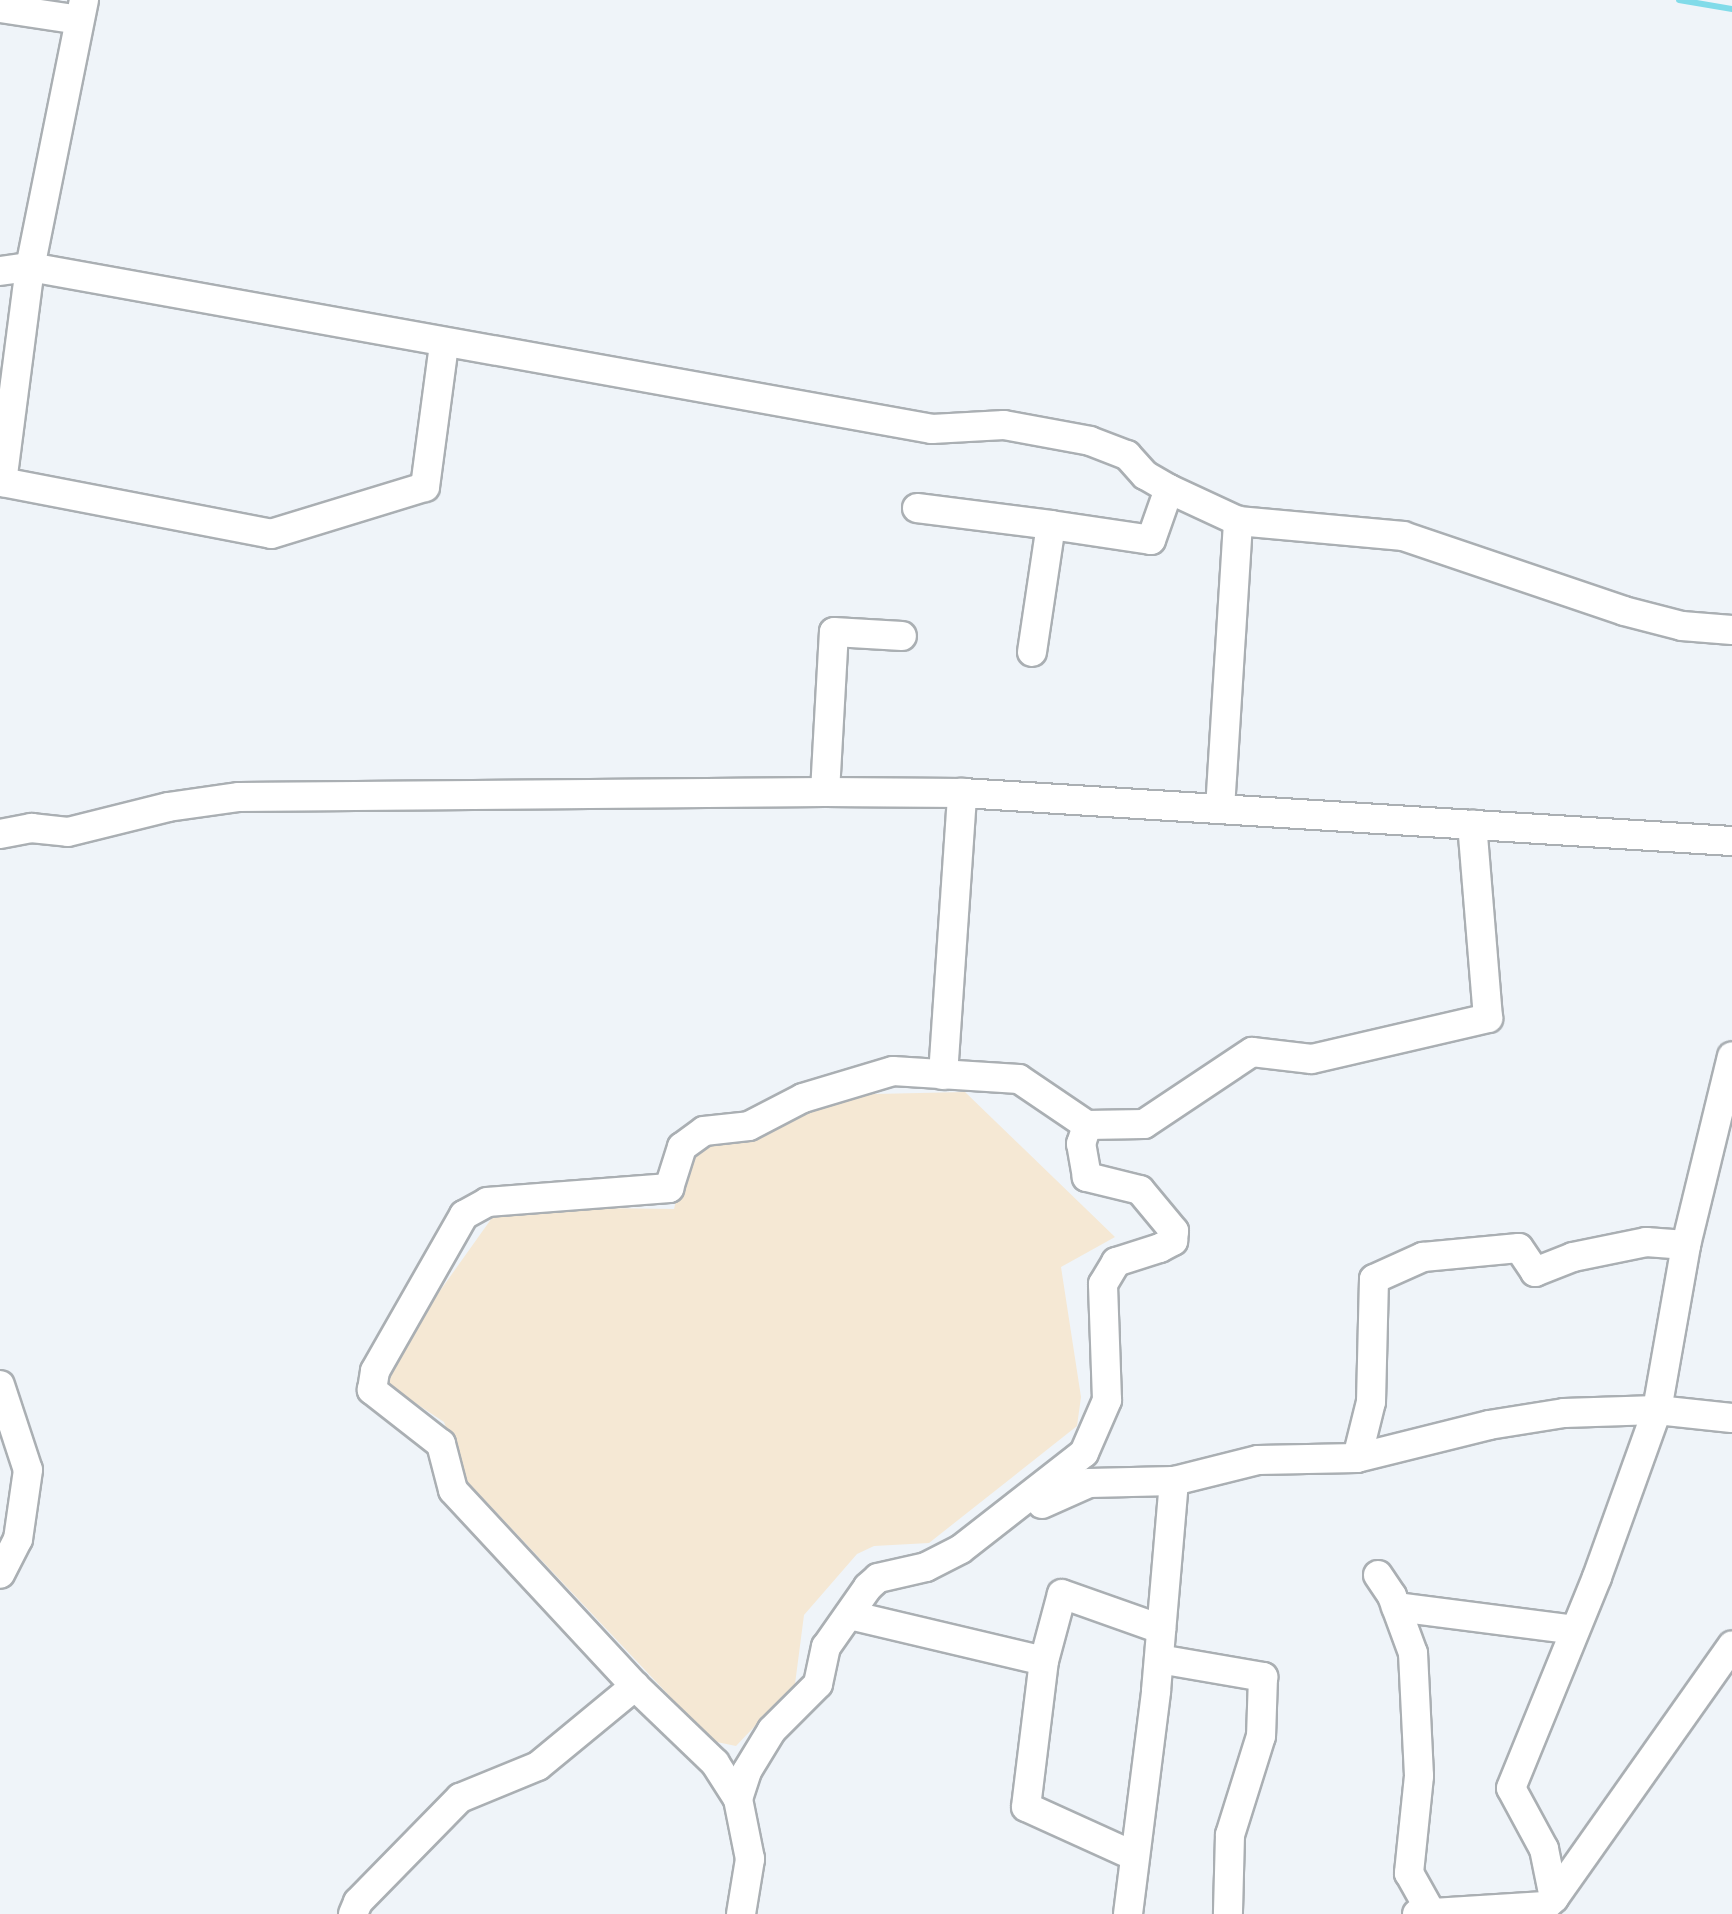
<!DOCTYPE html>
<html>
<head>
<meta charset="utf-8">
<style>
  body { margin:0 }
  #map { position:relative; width:1732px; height:1914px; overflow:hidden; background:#eff4f9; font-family:Arial,sans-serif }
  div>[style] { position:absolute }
  .education>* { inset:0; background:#f5e8d4 }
  .stream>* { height:6px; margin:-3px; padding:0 3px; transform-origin:3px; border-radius:3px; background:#81dbe9 }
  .roads { filter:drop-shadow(2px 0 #aaafb3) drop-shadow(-2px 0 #aaafb3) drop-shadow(0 2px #aaafb3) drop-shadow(0 -2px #aaafb3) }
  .minor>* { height:28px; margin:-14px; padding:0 14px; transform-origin:14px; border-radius:14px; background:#fff }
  span { translate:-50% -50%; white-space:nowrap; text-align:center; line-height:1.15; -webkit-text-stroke:6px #fff; paint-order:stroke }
</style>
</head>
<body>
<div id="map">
  <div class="education">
    <div style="clip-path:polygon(965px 1092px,1115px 1237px,1061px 1267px,1081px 1397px,1077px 1426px,929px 1543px,874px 1546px,857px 1554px,804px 1615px,795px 1684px,736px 1746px,712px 1741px,464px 1478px,444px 1422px,391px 1387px,385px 1376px,390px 1361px,494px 1215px,515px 1207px,674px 1209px,688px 1152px,829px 1095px)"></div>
  </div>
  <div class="stream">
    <div style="left:1679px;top:0;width:54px;rotate:9.6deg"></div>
  </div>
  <div class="roads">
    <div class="minor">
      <div style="left:84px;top:0;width:272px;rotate:101.4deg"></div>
      <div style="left:30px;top:267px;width:916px;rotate:10.18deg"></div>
      <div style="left:932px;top:429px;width:72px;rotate:-3.2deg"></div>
      <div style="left:1004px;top:425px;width:87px;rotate:10.5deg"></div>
      <div style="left:1090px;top:441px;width:40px;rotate:21deg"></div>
      <div style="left:1127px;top:455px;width:27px;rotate:48deg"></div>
      <div style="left:1145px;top:475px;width:28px;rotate:30deg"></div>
      <div style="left:0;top:8px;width:80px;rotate:8.6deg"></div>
      <div style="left:0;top:271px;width:30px;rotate:-8deg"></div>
      <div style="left:30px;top:267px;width:217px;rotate:97.4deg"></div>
      <div style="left:2px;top:482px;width:274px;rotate:10.9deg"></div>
      <div style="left:271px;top:534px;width:161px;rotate:-17deg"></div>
      <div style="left:425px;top:487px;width:144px;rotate:-82.4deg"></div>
      <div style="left:917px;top:508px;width:135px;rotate:7.2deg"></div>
      <div style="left:1032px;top:652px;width:128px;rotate:-81.5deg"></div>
      <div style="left:1051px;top:525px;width:101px;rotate:8.5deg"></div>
      <div style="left:1151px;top:540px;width:54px;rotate:-70.6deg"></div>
      <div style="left:1169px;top:489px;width:76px;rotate:24.9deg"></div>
      <div style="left:1238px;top:521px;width:166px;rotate:5.2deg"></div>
      <div style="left:1403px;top:536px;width:233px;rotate:18.7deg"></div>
      <div style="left:1624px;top:611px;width:60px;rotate:14.5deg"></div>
      <div style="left:1682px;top:626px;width:50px;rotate:4.6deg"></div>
      <div style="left:825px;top:792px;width:160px;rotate:-86.8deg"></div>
      <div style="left:834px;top:632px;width:68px;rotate:3.4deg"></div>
      <div style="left:1220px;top:809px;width:289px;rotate:-86.4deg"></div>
      <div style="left:0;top:834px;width:32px;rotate:-11deg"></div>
      <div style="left:31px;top:828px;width:37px;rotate:6deg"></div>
      <div style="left:68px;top:832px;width:103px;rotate:-14deg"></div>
      <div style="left:168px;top:807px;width:72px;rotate:-8deg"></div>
      <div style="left:239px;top:797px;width:586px;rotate:-0.49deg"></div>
      <div style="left:825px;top:792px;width:137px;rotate:0.4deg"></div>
      <div style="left:962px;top:793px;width:771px;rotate:3.57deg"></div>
      <div style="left:943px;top:1075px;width:283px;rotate:-86.1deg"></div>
      <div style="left:0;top:1385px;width:89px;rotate:71.8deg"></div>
      <div style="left:28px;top:1470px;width:70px;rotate:98.2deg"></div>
      <div style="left:18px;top:1539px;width:39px;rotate:117deg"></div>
      <div style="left:1357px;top:1458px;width:58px;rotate:-76deg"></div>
      <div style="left:1371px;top:1402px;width:123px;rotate:-88.6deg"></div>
      <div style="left:1374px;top:1279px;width:54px;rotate:-24.2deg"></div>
      <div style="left:1423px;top:1257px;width:96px;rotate:-5.4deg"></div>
      <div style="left:1519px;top:1248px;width:29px;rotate:56deg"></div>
      <div style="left:1535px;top:1272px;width:41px;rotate:-21.5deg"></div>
      <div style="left:1573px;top:1257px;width:75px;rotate:-11.6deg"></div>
      <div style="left:1646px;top:1242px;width:40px;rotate:4.3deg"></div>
      <div style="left:1042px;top:1504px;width:51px;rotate:-24.1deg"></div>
      <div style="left:1089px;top:1483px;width:85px;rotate:-1.3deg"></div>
      <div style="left:1174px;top:1481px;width:87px;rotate:-14deg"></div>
      <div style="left:1258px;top:1460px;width:99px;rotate:-1.2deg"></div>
      <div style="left:1357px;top:1458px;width:136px;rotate:-14deg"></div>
      <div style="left:1489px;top:1425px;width:76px;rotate:-9.1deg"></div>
      <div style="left:1564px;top:1413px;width:93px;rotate:-1.8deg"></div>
      <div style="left:1657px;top:1410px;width:75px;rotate:6.1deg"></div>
      <div style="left:1378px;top:1575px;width:25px;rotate:56deg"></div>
      <div style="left:1392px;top:1596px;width:61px;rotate:69.8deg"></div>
      <div style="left:1413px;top:1653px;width:123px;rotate:87.2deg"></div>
      <div style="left:1419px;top:1776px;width:98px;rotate:95.9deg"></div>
      <div style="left:1409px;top:1873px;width:47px;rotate:60.7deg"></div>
      <div style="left:1396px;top:1607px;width:180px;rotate:7.3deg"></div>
      <div style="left:850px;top:1615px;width:199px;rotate:13.3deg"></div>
      <div style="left:1159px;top:1659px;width:106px;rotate:9.8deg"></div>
      <div style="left:1263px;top:1677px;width:59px;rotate:91.9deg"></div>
      <div style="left:1261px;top:1736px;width:104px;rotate:107.4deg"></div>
      <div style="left:1230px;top:1835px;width:79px;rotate:91.5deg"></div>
      <div style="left:738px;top:1799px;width:29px;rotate:-72deg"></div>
      <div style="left:747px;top:1771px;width:48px;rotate:-58.6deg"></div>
      <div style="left:772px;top:1730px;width:65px;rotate:-45deg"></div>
      <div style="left:818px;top:1684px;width:38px;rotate:-78deg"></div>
      <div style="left:826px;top:1647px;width:73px;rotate:-55deg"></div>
      <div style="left:868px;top:1587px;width:13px;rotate:-42deg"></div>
      <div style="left:878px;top:1578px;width:49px;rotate:-12.9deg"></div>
      <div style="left:926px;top:1567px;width:39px;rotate:-27deg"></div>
      <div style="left:961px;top:1549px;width:156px;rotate:-38deg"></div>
      <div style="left:1084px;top:1453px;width:58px;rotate:-66.5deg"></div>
      <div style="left:1107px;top:1400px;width:116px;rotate:-92deg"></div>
      <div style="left:1103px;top:1284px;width:26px;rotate:-59deg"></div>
      <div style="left:1116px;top:1262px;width:46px;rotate:-17.7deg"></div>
      <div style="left:1160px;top:1248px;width:15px;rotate:-28deg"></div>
      <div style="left:1173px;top:1241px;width:10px;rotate:-84deg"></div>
      <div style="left:1174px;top:1231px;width:53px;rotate:-129.7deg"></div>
      <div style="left:1140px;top:1190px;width:55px;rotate:-166.2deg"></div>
      <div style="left:1087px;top:1177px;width:34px;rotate:-100deg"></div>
      <div style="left:1081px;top:1144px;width:20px;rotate:-72deg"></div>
      <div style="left:1132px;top:1855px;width:116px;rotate:-155.6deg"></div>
      <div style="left:1026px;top:1807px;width:147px;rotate:-83deg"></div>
      <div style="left:1044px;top:1661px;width:69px;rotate:-75deg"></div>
      <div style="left:1062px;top:1594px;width:105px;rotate:19.5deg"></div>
      <div style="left:1554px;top:1898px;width:50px;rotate:-101.5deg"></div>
      <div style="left:1544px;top:1849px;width:69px;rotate:-118.4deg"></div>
      <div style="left:1511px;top:1788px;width:228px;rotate:-67.8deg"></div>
      <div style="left:1597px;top:1577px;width:177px;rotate:-70.2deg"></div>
      <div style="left:1657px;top:1410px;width:168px;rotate:-80deg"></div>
      <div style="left:1686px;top:1245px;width:194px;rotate:-76.3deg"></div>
      <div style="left:353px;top:1914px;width:13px;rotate:-67deg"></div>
      <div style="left:358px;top:1902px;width:146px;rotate:-45.6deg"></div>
      <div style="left:460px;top:1798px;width:84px;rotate:-22.3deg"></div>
      <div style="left:538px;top:1766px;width:126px;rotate:-39.5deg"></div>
      <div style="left:741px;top:1914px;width:56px;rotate:-80.7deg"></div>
      <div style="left:750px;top:1859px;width:61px;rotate:-101.3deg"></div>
      <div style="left:738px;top:1799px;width:43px;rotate:-122.6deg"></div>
      <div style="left:715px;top:1763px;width:111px;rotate:-136.1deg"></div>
      <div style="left:635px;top:1686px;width:267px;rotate:-132.9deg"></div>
      <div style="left:453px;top:1490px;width:48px;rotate:-104.6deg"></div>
      <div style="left:441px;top:1444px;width:88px;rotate:-142deg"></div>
      <div style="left:372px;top:1390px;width:19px;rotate:-81deg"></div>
      <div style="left:375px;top:1371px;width:180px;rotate:-60.3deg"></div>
      <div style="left:464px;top:1215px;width:26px;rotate:-29deg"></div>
      <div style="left:487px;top:1202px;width:183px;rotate:-4.4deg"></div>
      <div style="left:669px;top:1188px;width:43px;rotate:-72.4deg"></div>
      <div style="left:682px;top:1147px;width:27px;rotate:-36deg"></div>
      <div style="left:704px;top:1131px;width:45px;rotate:-6.3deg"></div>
      <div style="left:749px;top:1126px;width:61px;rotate:-27.4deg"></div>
      <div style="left:803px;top:1098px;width:94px;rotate:-16.7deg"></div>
      <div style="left:893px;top:1071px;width:126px;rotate:3.6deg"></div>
      <div style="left:1019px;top:1079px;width:82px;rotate:34.1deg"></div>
      <div style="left:1087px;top:1125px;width:57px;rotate:-1deg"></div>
      <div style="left:1144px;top:1124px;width:130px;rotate:-33.7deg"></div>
      <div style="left:1252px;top:1052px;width:60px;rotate:6.7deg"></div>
      <div style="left:1312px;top:1059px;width:181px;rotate:-13.1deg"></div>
      <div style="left:1488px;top:1018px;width:194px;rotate:-94.7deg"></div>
      <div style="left:1128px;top:1914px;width:225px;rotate:-82.8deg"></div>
      <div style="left:1156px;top:1691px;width:211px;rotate:-85.1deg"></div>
      <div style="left:1417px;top:1914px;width:128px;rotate:-3.6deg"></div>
      <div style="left:1537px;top:1914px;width:23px;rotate:-43deg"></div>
      <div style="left:1554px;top:1898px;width:309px;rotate:-54.8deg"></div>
    </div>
  </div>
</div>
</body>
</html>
